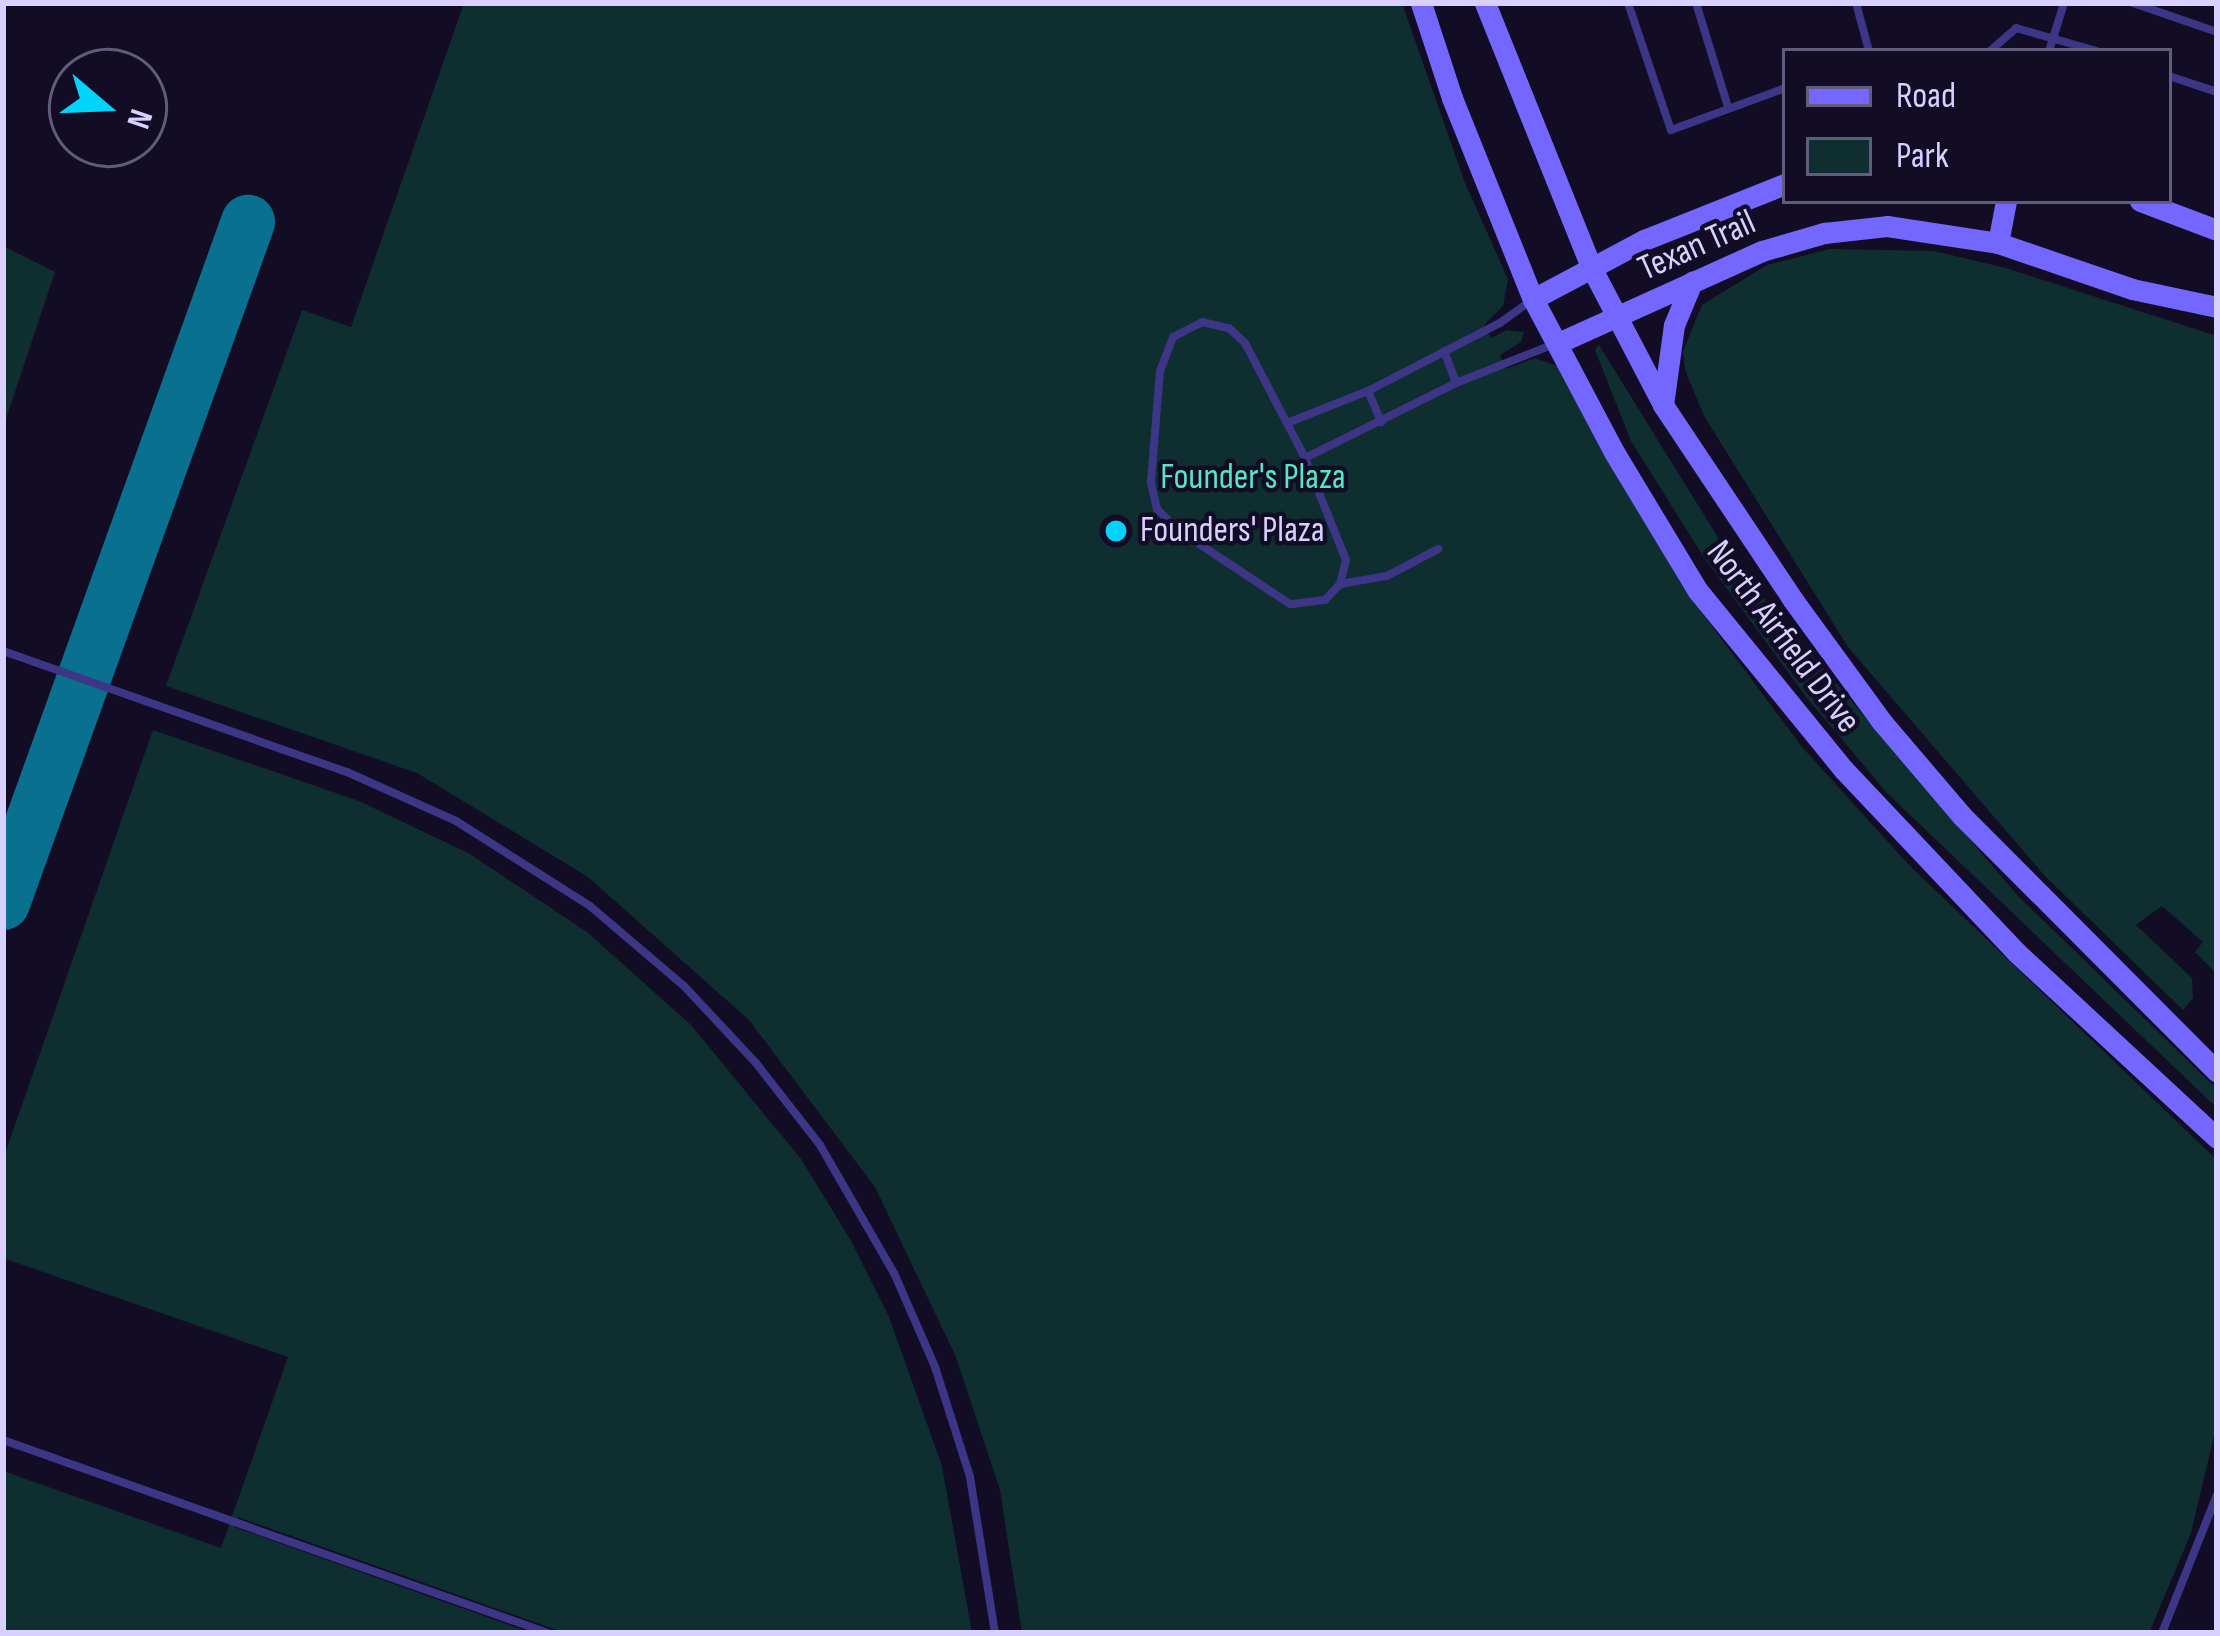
<!DOCTYPE html>
<html>
<head>
<meta charset="utf-8">
<style>
  body { margin:0 }
  #map { position:relative; width:2220px; height:1636px; overflow:hidden; background:#120d25; font-family:"Sofia Sans Condensed",sans-serif }
  div>[style] { position:absolute }
  .green>* { inset:0; background:#0f2e2f }
  .taxiway>* { height:54px; margin:-27px; padding:0 27px; transform-origin:27px; border-radius:27px; background:#097090 }
  .service>* { height:8px; margin:-4px; padding:0 4px; transform-origin:4px; border-radius:4px; background:#3d3586 }
  .secondary>* { height:21px; margin:-10.5px; padding:0 10.5px; transform-origin:10.5px; border-radius:10.5px; background:#7467ff }
  .dots>* { width:33px; height:33px; translate:-50% -50%; box-sizing:border-box; border:6px solid #120d25; border-radius:50% }
  span { translate:-50% -50%; white-space:nowrap; text-align:center; line-height:1.15; -webkit-text-stroke:9px #120d25; paint-order:stroke }
  .street-label { font-size:36px; color:#d8d0ff }
  .park-label { font-size:36px; color:#55e6ca }
  .poi-label { font-size:36px; color:#d8d0ff }
  .left { translate:0 -50%; text-align:left }
  .frame { position:absolute; inset:0; border:6px solid #d8d0ff; pointer-events:none }
  .legend { position:absolute; left:1782px; top:48px; width:390px; height:156px; box-sizing:border-box; background:#120d25; border:3px solid #615b7c; margin:0; padding:15px 21px; list-style:none; font-size:36px; color:#d8d0ff }
  .legend li { display:flex; align-items:center; gap:24px; height:60px }
  .legend b { width:60px; border:3px solid #615b7c }
  .north { position:absolute; left:48px; top:48px; width:120px; height:120px; box-sizing:border-box; background:#120d25; border:3px solid #615b7c; border-radius:50%; rotate:109deg; font-size:33px; font-weight:700; line-height:48px; text-align:center; color:#d8d0ff }
  .north::after { content:''; display:block; margin:auto; width:42px; height:54px; background:#00d4fb; clip-path:polygon(50% 0,100% 100%,50% 72%,0 100%) }
</style>
</head>
<body>
<div id="map">
  <div class="green">
    <div style="clip-path:polygon(464px 3px,1402px 3px,1465px 183px,1508px 279px,1503px 306px,1484px 325px,1491px 338px,1507px 330px,1524px 332px,1521px 342px,1500px 355px,1506px 369px,1535px 358px,1560px 367px,1682px 586px,1802px 747px,1909px 865px,2217px 1160px,2217px 1423px,2191px 1533px,2149px 1633px,1022px 1633px,1000px 1490px,956px 1357px,875px 1187px,749px 1020px,588px 877px,417px 773px,166px 686px,302px 310px,351px 327px)"></div>
    <div style="clip-path:polygon(3px 246px,55px 272px,3px 428px)"></div>
    <div style="clip-path:polygon(1830px 249px,1934px 251px,2006px 268px,2217px 336px,2217px 974px,2195px 952px,2203px 942px,2162px 906px,2136px 925px,2192px 978px,2193px 998px,2183px 1010px,2044px 875px,1848px 647px,1704px 416px,1685px 370px,1683px 351px,1702px 305px,1767px 265px)"></div>
    <div style="clip-path:polygon(1599px 345px,1735px 565px,2018px 896px,2217px 1089px,2217px 1108px,1887px 793px,1807px 698px,1703px 556px,1631px 441px,1595px 350px)"></div>
    <div style="clip-path:polygon(153px 730px,359px 801px,470px 854px,587px 932px,691px 1025px,801px 1159px,850px 1239px,889px 1317px,942px 1466px,972px 1633px,565px 1633px,238px 1517px,234px 1527px,532px 1633px,3px 1633px,3px 1471px,221px 1548px,288px 1357px,3px 1258px,3px 1159px)"></div>
  </div>
  <div class="taxiway">
    <div style="left:3px;top:903px;width:724px;rotate:-70.21deg"></div>
  </div>
  <div class="service">
    <div style="left:1628px;top:3px;width:134px;rotate:71.3deg"></div>
    <div style="left:1671px;top:130px;width:121px;rotate:-20.2deg"></div>
    <div style="left:1696px;top:3px;width:109px;rotate:72.9deg"></div>
    <div style="left:1856px;top:3px;width:50px;rotate:74.8deg"></div>
    <div style="left:2133px;top:3px;width:89px;rotate:19deg"></div>
    <div style="left:1990px;top:51px;width:35px;rotate:-41deg"></div>
    <div style="left:2016px;top:28px;width:84px;rotate:15.9deg"></div>
    <div style="left:2049px;top:51px;width:50px;rotate:-72.6deg"></div>
    <div style="left:2169px;top:76px;width:51px;rotate:18.4deg"></div>
    <div style="left:1202px;top:322px;width:28px;rotate:13deg"></div>
    <div style="left:1229px;top:328px;width:22px;rotate:43deg"></div>
    <div style="left:1245px;top:343px;width:130px;rotate:62.4deg"></div>
    <div style="left:1305px;top:458px;width:110px;rotate:68.1deg"></div>
    <div style="left:1346px;top:560px;width:25px;rotate:104deg"></div>
    <div style="left:1340px;top:584px;width:22px;rotate:133deg"></div>
    <div style="left:1325px;top:600px;width:35px;rotate:173deg"></div>
    <div style="left:1290px;top:604px;width:134px;rotate:-146.5deg"></div>
    <div style="left:1178px;top:530px;width:30px;rotate:-135deg"></div>
    <div style="left:1157px;top:509px;width:28px;rotate:-103deg"></div>
    <div style="left:1151px;top:482px;width:111px;rotate:-85.4deg"></div>
    <div style="left:1160px;top:371px;width:36px;rotate:-69deg"></div>
    <div style="left:1173px;top:337px;width:33px;rotate:-27deg"></div>
    <div style="left:1444px;top:351px;width:34px;rotate:69deg"></div>
    <div style="left:1368px;top:391px;width:34px;rotate:67deg"></div>
    <div style="left:1287px;top:423px;width:87px;rotate:-21.6deg"></div>
    <div style="left:1368px;top:391px;width:148px;rotate:-27.3deg"></div>
    <div style="left:1500px;top:323px;width:39px;rotate:-36deg"></div>
    <div style="left:1305px;top:458px;width:169px;rotate:-26.4deg"></div>
    <div style="left:1456px;top:383px;width:105px;rotate:-21.7deg"></div>
    <div style="left:1340px;top:584px;width:48px;rotate:-9.7deg"></div>
    <div style="left:1387px;top:576px;width:58px;rotate:-27.9deg"></div>
    <div style="left:3px;top:651px;width:365px;rotate:19.4deg"></div>
    <div style="left:347px;top:772px;width:120px;rotate:24.2deg"></div>
    <div style="left:456px;top:821px;width:159px;rotate:32.4deg"></div>
    <div style="left:590px;top:906px;width:123px;rotate:40.4deg"></div>
    <div style="left:684px;top:986px;width:105px;rotate:46.9deg"></div>
    <div style="left:756px;top:1063px;width:104px;rotate:52deg"></div>
    <div style="left:820px;top:1145px;width:148px;rotate:60deg"></div>
    <div style="left:894px;top:1273px;width:103px;rotate:66.4deg"></div>
    <div style="left:935px;top:1367px;width:115px;rotate:72.3deg"></div>
    <div style="left:970px;top:1477px;width:158px;rotate:80.9deg"></div>
    <div style="left:3px;top:1440px;width:578px;rotate:19.5deg"></div>
    <div style="left:2162px;top:1633px;width:149px;rotate:-68.3deg"></div>
  </div>
  <div class="secondary">
    <div style="left:1421px;top:3px;width:100px;rotate:71.9deg"></div>
    <div style="left:1452px;top:98px;width:217px;rotate:68.1deg"></div>
    <div style="left:1533px;top:299px;width:173px;rotate:62.1deg"></div>
    <div style="left:1614px;top:452px;width:162px;rotate:58.9deg"></div>
    <div style="left:1698px;top:591px;width:231px;rotate:50.8deg"></div>
    <div style="left:1844px;top:770px;width:250px;rotate:46.6deg"></div>
    <div style="left:2016px;top:952px;width:274px;rotate:42.8deg"></div>
    <div style="left:1485px;top:3px;width:284px;rotate:68.1deg"></div>
    <div style="left:1591px;top:267px;width:156px;rotate:62.4deg"></div>
    <div style="left:1663px;top:405px;width:234px;rotate:56.3deg"></div>
    <div style="left:1793px;top:600px;width:151px;rotate:53.9deg"></div>
    <div style="left:1882px;top:722px;width:123px;rotate:49.6deg"></div>
    <div style="left:1962px;top:816px;width:361px;rotate:45.1deg"></div>
    <div style="left:2140px;top:201px;width:82px;rotate:20.6deg"></div>
    <div style="left:1998px;top:243px;width:43px;rotate:-79.2deg"></div>
    <div style="left:1533px;top:299px;width:126px;rotate:-28deg"></div>
    <div style="left:1644px;top:240px;width:152px;rotate:-21.7deg"></div>
    <div style="left:1558px;top:343px;width:224px;rotate:-24.3deg"></div>
    <div style="left:1762px;top:251px;width:65px;rotate:-16.2deg"></div>
    <div style="left:1824px;top:233px;width:63px;rotate:-6.3deg"></div>
    <div style="left:1887px;top:226px;width:112px;rotate:8.7deg"></div>
    <div style="left:1998px;top:243px;width:142px;rotate:18.9deg"></div>
    <div style="left:2132px;top:289px;width:87px;rotate:12deg"></div>
    <div style="left:1663px;top:405px;width:81px;rotate:-82.2deg"></div>
    <div style="left:1674px;top:325px;width:47px;rotate:-67.3deg"></div>
  </div>
  <div class="dots">
    <div style="left:1116px;top:531px;background:#00d4fb"></div>
  </div>
  <div class="street-label">
    <span style="left:1697px;top:246px;rotate:-24deg">Texan Trail</span>
    <span style="left:1783px;top:637px;rotate:53deg">North Airfield Drive</span>
  </div>
  <div class="park-label">
    <span style="left:1253px;top:478px">Founder's Plaza</span>
  </div>
  <div class="poi-label">
    <span class="left" style="left:1140px;top:531px">Founders' Plaza</span>
  </div>
  <div class="frame"></div>
  <ul class="legend">
  <li><b style="height:15px;background:#7467ff"></b>Road</li>
  <li><b style="height:33px;background:#0f2e2f"></b>Park</li>
  </ul>
  <div class="north">N</div>
</div>
</body>
</html>
